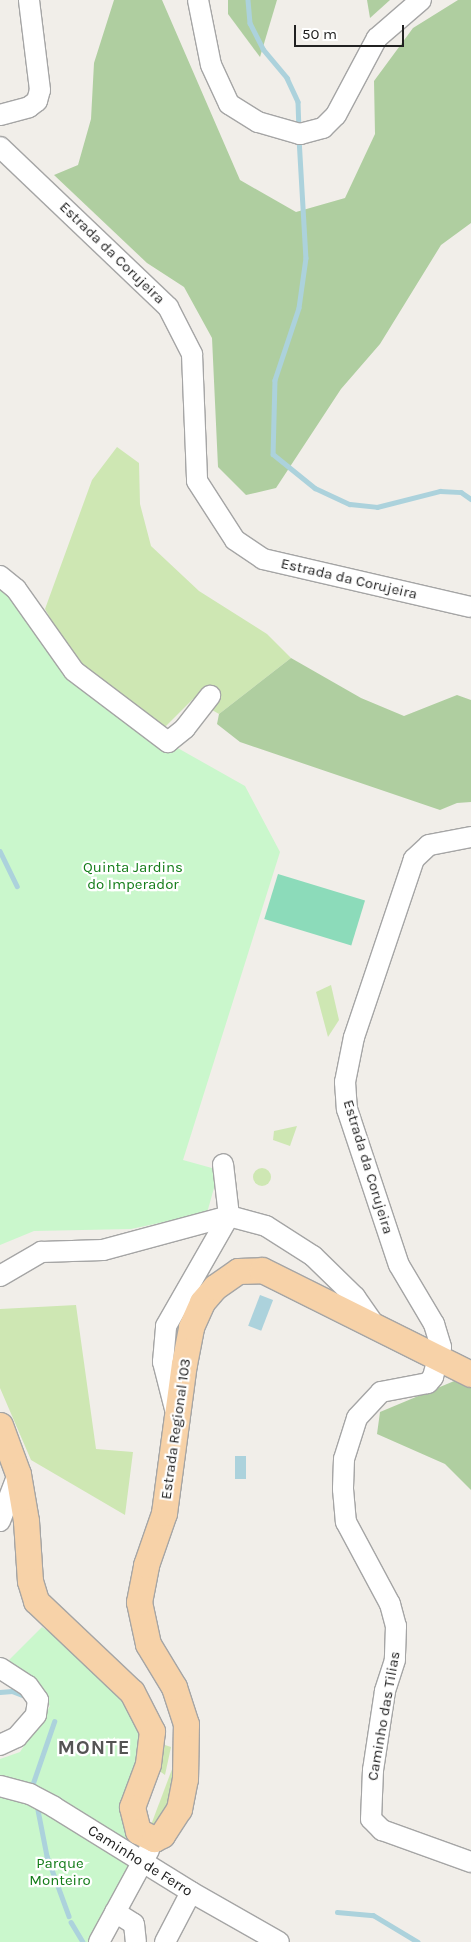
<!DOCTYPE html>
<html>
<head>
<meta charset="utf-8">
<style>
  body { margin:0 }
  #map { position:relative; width:471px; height:1942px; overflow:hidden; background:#f1eee9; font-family:Karla,sans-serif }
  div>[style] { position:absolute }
  .grass>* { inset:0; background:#cee7b3 }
  .round { border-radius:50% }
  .forest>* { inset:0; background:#afcea0 }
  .park>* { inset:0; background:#caf7cc }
  .pitch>* { inset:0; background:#8cdbba; transform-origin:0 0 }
  .water>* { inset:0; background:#acd2dc; transform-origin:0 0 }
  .stream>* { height:4.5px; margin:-2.25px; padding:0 2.25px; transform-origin:2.25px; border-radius:2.25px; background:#acd2dc }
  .roads { filter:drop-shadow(1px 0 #a5a5a5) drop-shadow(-1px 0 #a5a5a5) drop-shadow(0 1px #a5a5a5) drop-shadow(0 -1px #a5a5a5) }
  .minor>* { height:20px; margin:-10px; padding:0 10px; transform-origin:10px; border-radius:10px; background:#fff }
  .major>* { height:25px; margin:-12.5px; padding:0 12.5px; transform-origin:12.5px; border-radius:12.5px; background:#f7d2a8 }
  span { translate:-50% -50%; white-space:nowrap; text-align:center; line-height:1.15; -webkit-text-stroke:4.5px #fff; paint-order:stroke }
  .street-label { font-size:15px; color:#212121 }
  .park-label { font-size:15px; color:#137c18 }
  .district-label { font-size:20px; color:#545454; font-weight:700; letter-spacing:1px }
  .scale { position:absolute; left:294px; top:25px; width:110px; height:22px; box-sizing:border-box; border:2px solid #212121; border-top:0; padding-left:6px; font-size:15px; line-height:18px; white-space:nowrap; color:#212121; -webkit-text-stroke:4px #fff; paint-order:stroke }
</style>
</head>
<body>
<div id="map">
  <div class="grass">
    <div style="clip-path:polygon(117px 447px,139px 463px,140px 504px,151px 546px,199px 591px,267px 634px,291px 658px,219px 714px,193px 699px,165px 727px,72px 657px,45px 609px,92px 480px)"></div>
    <div style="clip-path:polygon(331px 985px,339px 1020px,328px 1037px,316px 992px)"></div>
    <div style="clip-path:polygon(297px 1126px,290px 1146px,273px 1140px,274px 1131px)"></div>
    <div class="round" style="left:253px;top:1168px;width:18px;height:18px"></div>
    <div style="clip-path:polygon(76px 1305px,96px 1449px,133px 1452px,125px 1515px,31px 1460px,0 1388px,0 1309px)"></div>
    <div style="clip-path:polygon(165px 1745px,171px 1747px,165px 1775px,158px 1770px)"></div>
    <div style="clip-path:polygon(177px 1756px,172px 1799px,155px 1826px,151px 1825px)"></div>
  </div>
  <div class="forest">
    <div style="clip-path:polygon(114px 0,162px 0,240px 180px,296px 212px,345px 198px,375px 134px,374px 81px,413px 28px,458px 0,471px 0,471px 223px,441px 245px,380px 344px,341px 389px,276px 488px,246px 495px,218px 467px,212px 338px,184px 287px,147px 263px,54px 175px,78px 165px,91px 119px,94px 63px)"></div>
    <div style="clip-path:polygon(228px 0,277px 0,260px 57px,228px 14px)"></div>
    <div style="clip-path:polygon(367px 0,390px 0,370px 18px)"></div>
    <div style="clip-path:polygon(291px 658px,361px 698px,404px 716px,457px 695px,471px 700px,471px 802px,457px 803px,440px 810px,240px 742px,217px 724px,219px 714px)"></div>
    <div style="clip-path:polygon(459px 1379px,471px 1384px,471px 1490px,445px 1464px,377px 1434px,380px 1412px)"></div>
  </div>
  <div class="park">
    <div style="clip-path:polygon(0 578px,75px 671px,167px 742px,245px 786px,280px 852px,183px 1160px,219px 1170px,207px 1213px,131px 1229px,34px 1231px,0 1245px)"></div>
    <div style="clip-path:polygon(42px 1627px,95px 1663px,127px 1698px,142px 1733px,129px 1831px,121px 1852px,131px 1866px,89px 1942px,0 1942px,0 1759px,20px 1752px,50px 1706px,9px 1660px)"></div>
  </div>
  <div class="pitch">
    <div style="left:278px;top:874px;width:91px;height:47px;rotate:17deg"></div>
  </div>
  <div class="water">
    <div style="left:260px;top:1295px;width:14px;height:33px;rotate:21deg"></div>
    <div style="left:235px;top:1456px;width:11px;height:23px"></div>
  </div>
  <div class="stream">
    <div style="left:248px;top:0;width:23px;rotate:85deg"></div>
    <div style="left:250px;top:23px;width:29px;rotate:63deg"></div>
    <div style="left:263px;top:49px;width:38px;rotate:50deg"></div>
    <div style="left:287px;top:78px;width:26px;rotate:65deg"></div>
    <div style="left:298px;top:102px;width:26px;rotate:88deg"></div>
    <div style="left:299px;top:138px;width:120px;rotate:86.7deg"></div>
    <div style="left:306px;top:258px;width:50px;rotate:98deg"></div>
    <div style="left:299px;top:308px;width:76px;rotate:108.4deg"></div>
    <div style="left:275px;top:380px;width:74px;rotate:91.5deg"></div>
    <div style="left:273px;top:454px;width:54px;rotate:39deg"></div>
    <div style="left:315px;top:488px;width:38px;rotate:25deg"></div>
    <div style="left:350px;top:504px;width:27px;rotate:6deg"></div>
    <div style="left:377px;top:507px;width:65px;rotate:-14.3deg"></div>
    <div style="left:440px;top:491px;width:21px;rotate:3deg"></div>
    <div style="left:461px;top:492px;width:12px;rotate:35deg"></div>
    <div style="left:0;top:851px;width:39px;rotate:64deg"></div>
    <div style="left:0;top:1692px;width:12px;rotate:-5deg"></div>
    <div style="left:12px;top:1691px;width:14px;rotate:21deg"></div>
    <div style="left:33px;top:1783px;width:65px;rotate:-71deg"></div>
    <div style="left:38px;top:1810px;width:47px;rotate:78.9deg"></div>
    <div style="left:47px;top:1856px;width:64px;rotate:69.9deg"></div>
    <div style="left:337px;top:1912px;width:36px;rotate:5deg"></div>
    <div style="left:373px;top:1915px;width:52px;rotate:31deg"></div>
    <div style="left:71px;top:1922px;width:23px;rotate:59deg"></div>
  </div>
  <div class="roads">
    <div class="minor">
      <div style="left:198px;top:0;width:66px;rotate:78.7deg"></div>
      <div style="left:211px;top:65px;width:43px;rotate:65.2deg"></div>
      <div style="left:229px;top:104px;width:34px;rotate:32deg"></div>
      <div style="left:258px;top:122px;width:44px;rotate:15.9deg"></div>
      <div style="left:300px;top:134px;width:24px;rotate:-15deg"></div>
      <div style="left:323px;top:128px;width:18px;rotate:-45deg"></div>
      <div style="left:336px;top:115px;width:87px;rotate:-62deg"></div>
      <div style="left:377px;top:38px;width:58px;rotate:-40.8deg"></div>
      <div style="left:0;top:115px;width:30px;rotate:-15deg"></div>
      <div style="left:29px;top:107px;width:10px;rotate:-37deg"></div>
      <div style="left:37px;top:101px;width:11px;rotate:-75deg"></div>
      <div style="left:40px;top:90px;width:91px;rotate:-97deg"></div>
      <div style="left:0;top:147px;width:232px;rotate:43.6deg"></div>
      <div style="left:168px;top:307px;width:53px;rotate:62.9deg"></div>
      <div style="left:192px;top:354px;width:127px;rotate:87.7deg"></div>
      <div style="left:197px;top:481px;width:70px;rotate:57.2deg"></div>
      <div style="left:235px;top:540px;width:34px;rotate:34deg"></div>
      <div style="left:263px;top:559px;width:213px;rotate:13deg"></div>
      <div style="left:0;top:576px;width:21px;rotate:39deg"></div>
      <div style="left:16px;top:589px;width:100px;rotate:54.7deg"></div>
      <div style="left:74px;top:671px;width:118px;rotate:37.1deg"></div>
      <div style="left:168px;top:742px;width:22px;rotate:-39deg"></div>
      <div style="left:185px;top:728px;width:41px;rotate:-52deg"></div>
      <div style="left:471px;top:837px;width:43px;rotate:169.2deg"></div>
      <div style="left:429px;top:845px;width:21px;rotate:137deg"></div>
      <div style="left:414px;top:859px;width:188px;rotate:108.6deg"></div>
      <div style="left:354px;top:1037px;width:46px;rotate:101.3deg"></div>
      <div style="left:345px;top:1082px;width:27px;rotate:86deg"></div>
      <div style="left:347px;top:1109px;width:164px;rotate:71.6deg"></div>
      <div style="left:399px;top:1265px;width:69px;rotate:59.3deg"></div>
      <div style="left:434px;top:1324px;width:24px;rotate:73deg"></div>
      <div style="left:441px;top:1347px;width:31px;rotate:105deg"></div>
      <div style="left:433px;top:1377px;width:8px;rotate:130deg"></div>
      <div style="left:428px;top:1383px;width:48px;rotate:169.2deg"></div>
      <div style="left:381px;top:1392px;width:35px;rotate:133deg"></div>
      <div style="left:357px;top:1418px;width:43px;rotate:107.6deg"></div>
      <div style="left:344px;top:1459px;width:30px;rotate:92deg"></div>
      <div style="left:343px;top:1489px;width:33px;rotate:85deg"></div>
      <div style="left:346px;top:1522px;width:93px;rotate:61.8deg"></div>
      <div style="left:390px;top:1604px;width:23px;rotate:75deg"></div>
      <div style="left:396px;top:1626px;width:34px;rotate:92deg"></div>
      <div style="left:395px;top:1660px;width:33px;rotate:108deg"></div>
      <div style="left:385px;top:1691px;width:80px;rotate:98.6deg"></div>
      <div style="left:373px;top:1770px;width:49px;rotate:92.3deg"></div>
      <div style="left:371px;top:1819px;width:16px;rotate:45deg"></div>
      <div style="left:382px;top:1830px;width:95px;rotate:19.8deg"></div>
      <div style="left:0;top:1276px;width:48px;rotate:-30.3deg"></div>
      <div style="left:41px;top:1252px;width:62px;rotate:-1.8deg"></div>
      <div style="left:103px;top:1250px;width:131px;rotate:-15.1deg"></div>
      <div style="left:229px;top:1216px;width:38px;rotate:15deg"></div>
      <div style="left:266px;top:1226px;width:56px;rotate:32.6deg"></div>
      <div style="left:313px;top:1256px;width:59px;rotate:44.3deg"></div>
      <div style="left:355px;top:1297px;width:35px;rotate:55deg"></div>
      <div style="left:175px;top:1409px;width:49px;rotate:-104.3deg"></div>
      <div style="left:163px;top:1362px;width:36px;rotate:-85deg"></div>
      <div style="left:166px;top:1326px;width:127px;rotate:-60.2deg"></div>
      <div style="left:229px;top:1216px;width:52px;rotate:-96.6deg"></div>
      <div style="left:0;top:1521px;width:50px;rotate:-69deg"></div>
      <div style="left:0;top:1668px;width:33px;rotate:33deg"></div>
      <div style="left:28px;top:1686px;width:17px;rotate:54deg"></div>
      <div style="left:38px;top:1700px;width:15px;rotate:98deg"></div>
      <div style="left:36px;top:1715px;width:29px;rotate:131deg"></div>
      <div style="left:17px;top:1737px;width:19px;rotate:155deg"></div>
      <div style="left:0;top:1786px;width:31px;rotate:15deg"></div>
      <div style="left:30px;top:1794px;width:27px;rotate:28deg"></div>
      <div style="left:54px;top:1807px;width:161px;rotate:31.8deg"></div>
      <div style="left:191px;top:1892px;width:101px;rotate:29.6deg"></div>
      <div style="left:115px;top:1912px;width:22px;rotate:32deg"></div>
      <div style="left:134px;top:1924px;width:18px;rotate:84deg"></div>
      <div style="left:99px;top:1942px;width:105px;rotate:-61.5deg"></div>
      <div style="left:165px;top:1942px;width:56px;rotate:-62.5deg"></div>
    </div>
    <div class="major">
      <div style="left:0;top:1425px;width:52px;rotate:69.8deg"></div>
      <div style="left:18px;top:1474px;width:48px;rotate:80.3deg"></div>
      <div style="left:26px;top:1521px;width:60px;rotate:86.2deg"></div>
      <div style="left:30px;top:1581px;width:21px;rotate:73deg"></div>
      <div style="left:36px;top:1601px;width:132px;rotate:43.5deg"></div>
      <div style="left:132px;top:1692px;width:44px;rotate:62.9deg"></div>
      <div style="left:152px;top:1731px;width:33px;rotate:97deg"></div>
      <div style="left:148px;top:1764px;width:46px;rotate:110.4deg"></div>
      <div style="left:132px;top:1807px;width:25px;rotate:76deg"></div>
      <div style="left:138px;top:1831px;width:18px;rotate:27deg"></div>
      <div style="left:154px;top:1839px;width:9px;rotate:-27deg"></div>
      <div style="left:162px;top:1835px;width:31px;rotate:-57deg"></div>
      <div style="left:179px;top:1809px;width:31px;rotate:-79deg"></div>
      <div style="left:185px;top:1779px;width:55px;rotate:-89deg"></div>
      <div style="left:186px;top:1724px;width:39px;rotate:-108deg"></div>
      <div style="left:174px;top:1687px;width:50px;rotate:-121.2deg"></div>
      <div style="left:148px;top:1644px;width:43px;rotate:-102.1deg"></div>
      <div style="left:139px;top:1602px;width:38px;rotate:-79deg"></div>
      <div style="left:146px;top:1565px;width:55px;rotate:-70.9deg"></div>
      <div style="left:164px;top:1513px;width:150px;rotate:-82.4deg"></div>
      <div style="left:184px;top:1364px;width:38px;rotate:-79deg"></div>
      <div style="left:191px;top:1327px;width:27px;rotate:-66deg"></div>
      <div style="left:202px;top:1302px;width:20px;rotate:-49deg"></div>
      <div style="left:215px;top:1287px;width:28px;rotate:-35deg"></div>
      <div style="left:238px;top:1271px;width:24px;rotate:-2deg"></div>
      <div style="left:262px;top:1270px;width:233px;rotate:26.5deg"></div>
    </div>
  </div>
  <div class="street-label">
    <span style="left:112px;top:253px;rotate:44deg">Estrada da Corujeira</span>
    <span style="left:349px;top:579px;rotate:13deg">Estrada da Corujeira</span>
    <span style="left:368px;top:1167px;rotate:73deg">Estrada da Corujeira</span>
    <span style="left:176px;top:1429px;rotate:-82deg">Estrada Regional 103</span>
    <span style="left:384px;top:1716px;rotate:-80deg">Caminho das Tilias</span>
    <span style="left:140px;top:1861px;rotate:32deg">Caminho de Ferro</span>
  </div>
  <div class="park-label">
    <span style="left:133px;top:876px">Quinta Jardins<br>do Imperador</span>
    <span style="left:60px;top:1872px">Parque<br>Monteiro</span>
  </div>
  <div class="district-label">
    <span style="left:94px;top:1747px">MONTE</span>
  </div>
  <div class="scale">50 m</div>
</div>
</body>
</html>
